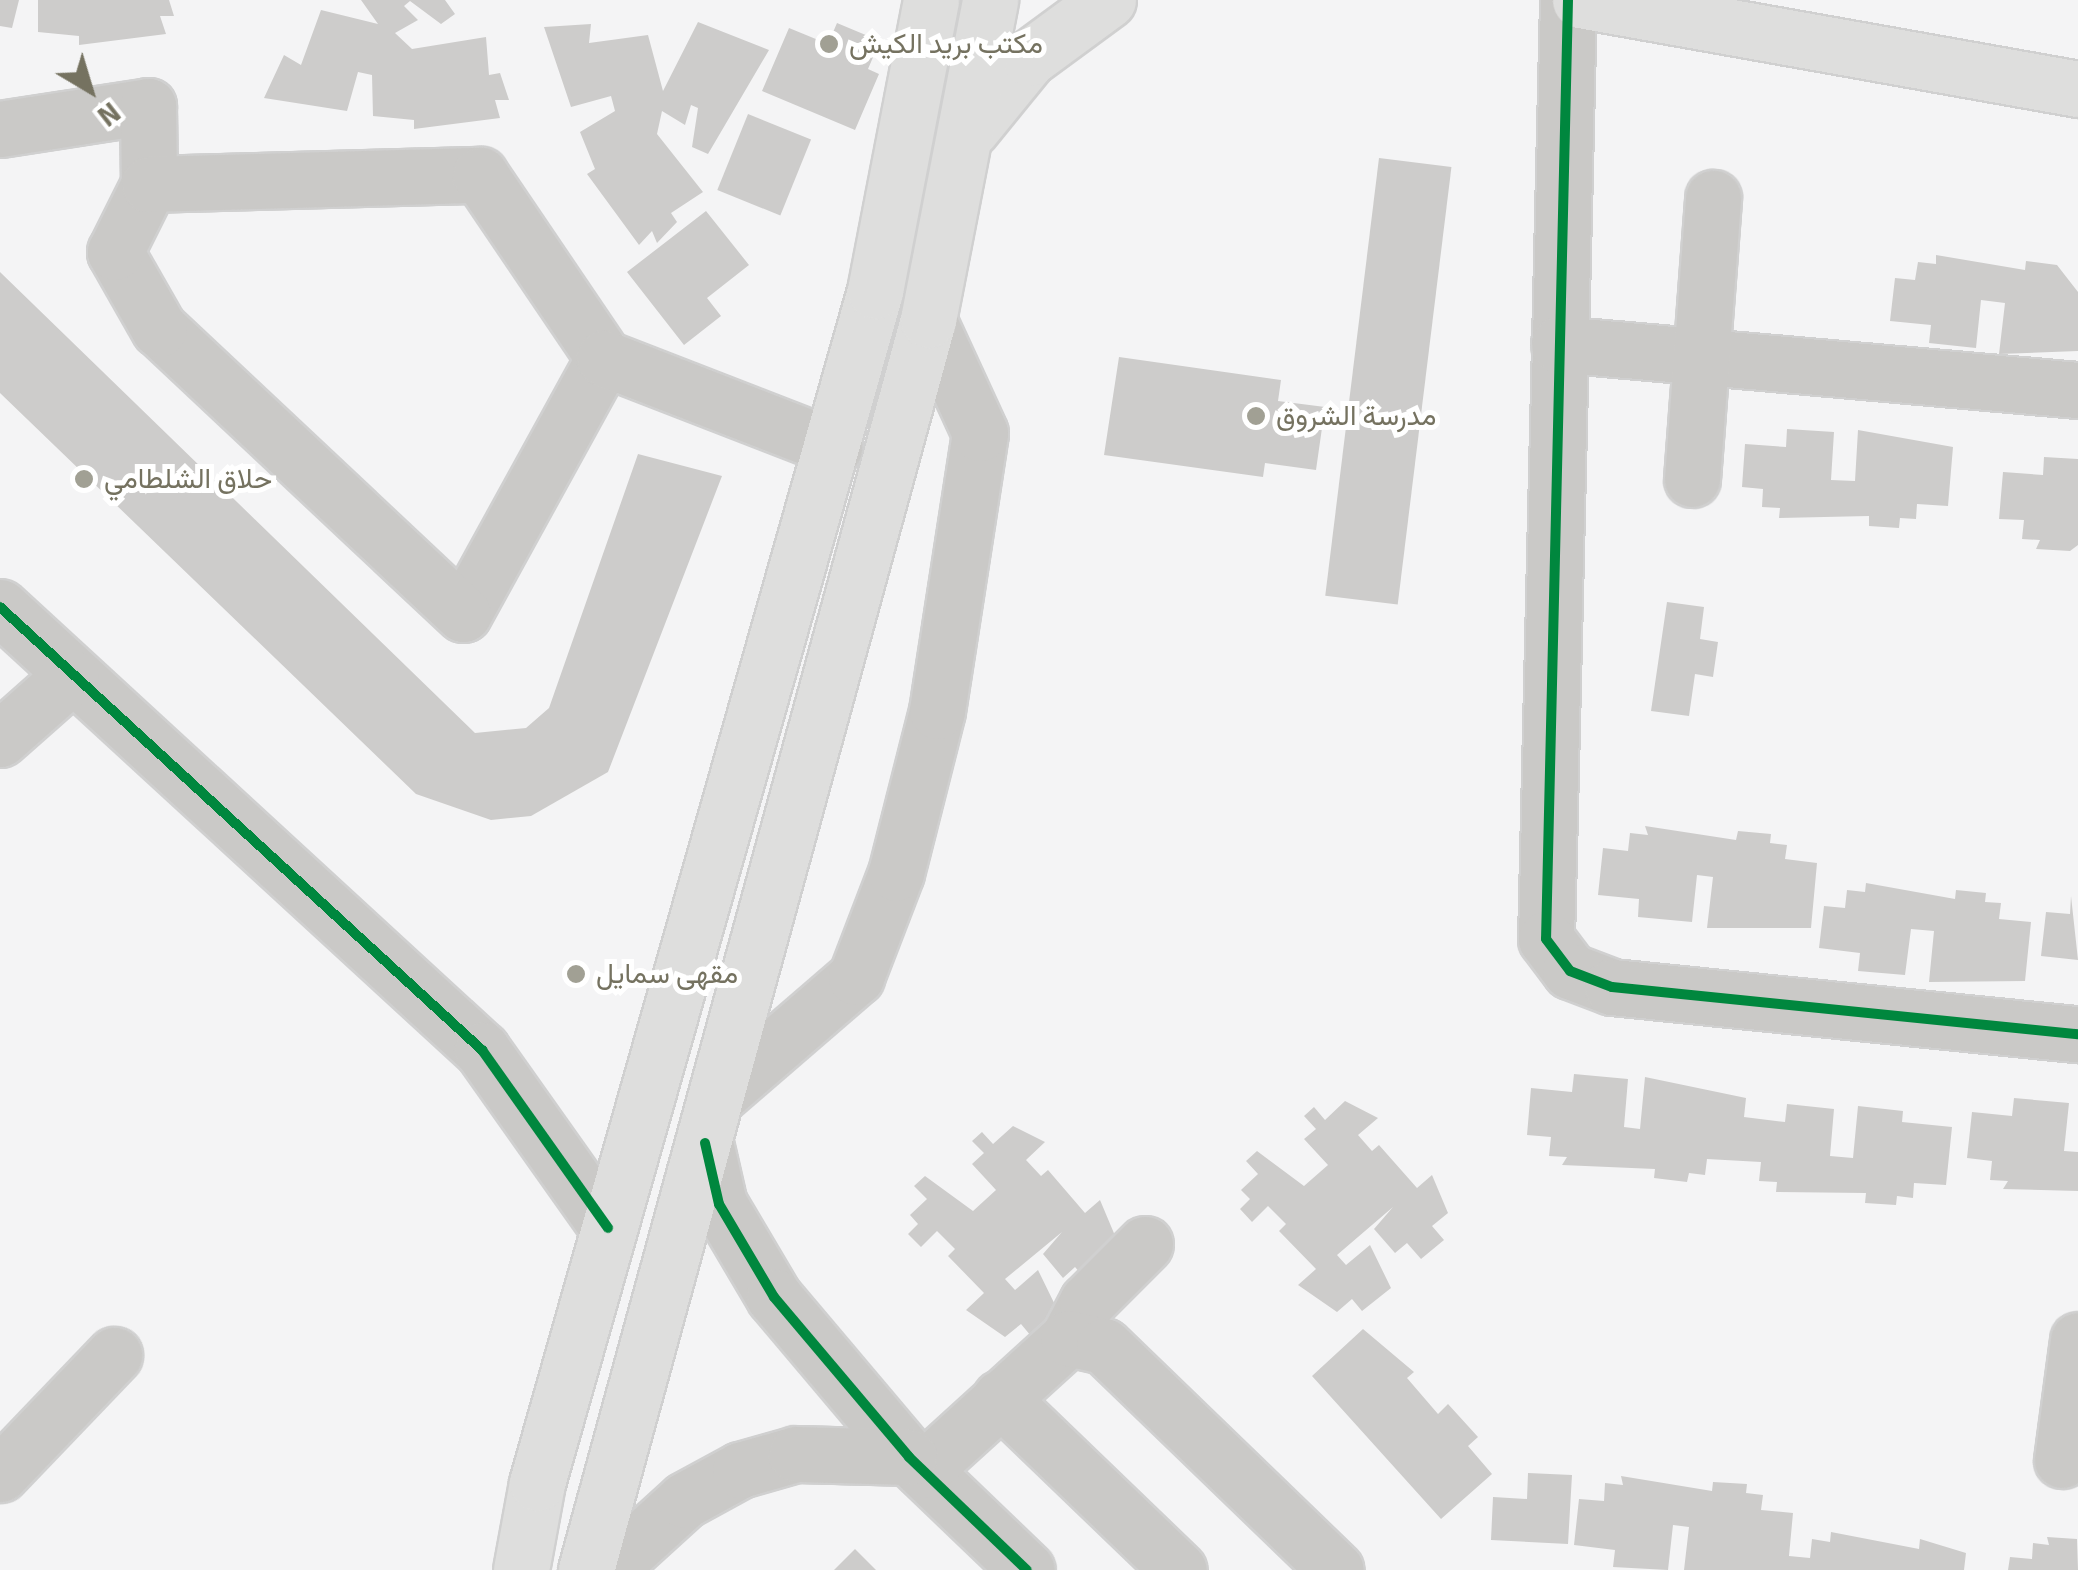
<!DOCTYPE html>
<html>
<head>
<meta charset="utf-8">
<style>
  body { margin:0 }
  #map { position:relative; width:2078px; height:1570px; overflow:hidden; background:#f4f4f5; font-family:Signika,Vazirmatn,sans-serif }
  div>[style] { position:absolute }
  .building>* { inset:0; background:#cdcccb; transform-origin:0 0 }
  .roads { filter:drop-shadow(2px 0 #d0d0d0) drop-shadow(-2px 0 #d0d0d0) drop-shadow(0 2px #d0d0d0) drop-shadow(0 -2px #d0d0d0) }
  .minor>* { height:55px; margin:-27.5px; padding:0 27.5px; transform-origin:27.5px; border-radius:27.5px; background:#cac9c7 }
  .highway>* { height:55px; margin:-27.5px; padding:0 27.5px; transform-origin:27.5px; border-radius:27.5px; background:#dededd }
  .cycleway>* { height:10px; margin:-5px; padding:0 5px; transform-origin:5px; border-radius:5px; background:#00873e }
  .dots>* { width:28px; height:28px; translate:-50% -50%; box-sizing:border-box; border:5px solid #fff; border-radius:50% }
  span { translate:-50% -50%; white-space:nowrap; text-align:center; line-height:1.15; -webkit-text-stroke:10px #fff; paint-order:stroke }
  .poi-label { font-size:28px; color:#757260 }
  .left { translate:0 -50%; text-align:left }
  .north { position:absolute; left:40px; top:40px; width:100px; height:100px; -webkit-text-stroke:8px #fff; paint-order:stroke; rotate:142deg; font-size:28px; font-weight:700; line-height:40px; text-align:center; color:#757260 }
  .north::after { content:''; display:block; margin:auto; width:35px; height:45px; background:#757260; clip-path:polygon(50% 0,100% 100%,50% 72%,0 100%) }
</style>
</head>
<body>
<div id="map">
  <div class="building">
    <div style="clip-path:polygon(0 0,19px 0,12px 28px,0 26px)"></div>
    <div style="clip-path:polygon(38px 0,169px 0,174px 16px,160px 16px,166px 34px,79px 45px,79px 36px,38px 32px)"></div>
    <div style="clip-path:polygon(361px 0,445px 0,455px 14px,441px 24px,410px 1px,404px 6px,418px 20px,395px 33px,412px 49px,486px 37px,489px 75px,500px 73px,509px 100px,495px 100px,500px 118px,414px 129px,414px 120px,373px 116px,372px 75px,358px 72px,347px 111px,264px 98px,284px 55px,301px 65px,321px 10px,378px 24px)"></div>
    <div style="clip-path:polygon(698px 22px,769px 50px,708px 154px,692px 147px,698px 108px,691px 105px,685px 125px,662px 111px,657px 134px,703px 192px,671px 213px,677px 222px,657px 243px,652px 231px,639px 245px,587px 174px,595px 169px,580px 132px,615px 111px,611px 96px,571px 107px,544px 27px,591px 24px,589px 43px,648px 35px,663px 91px)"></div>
    <div style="clip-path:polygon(837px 23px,880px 41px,868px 69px,879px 74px,855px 130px,762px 91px,789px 28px,828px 44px)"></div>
    <div style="left:748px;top:114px;width:68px;height:82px;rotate:22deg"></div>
    <div style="left:1379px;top:158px;width:73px;height:441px;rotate:7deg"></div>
    <div style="clip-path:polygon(706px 211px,749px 265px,707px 298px,721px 316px,684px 345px,627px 272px)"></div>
    <div style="clip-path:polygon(1936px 255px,2025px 270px,2026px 261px,2057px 265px,2078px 292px,2078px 351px,1999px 354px,2005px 303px,1981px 300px,1976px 348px,1929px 343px,1931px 325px,1890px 321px,1895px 278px,1915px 280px,1918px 262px,1936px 264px)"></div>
    <div style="clip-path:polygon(0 272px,475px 733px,526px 728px,549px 708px,638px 454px,722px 476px,608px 772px,531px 816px,491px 820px,416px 794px,0 393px)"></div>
    <div style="clip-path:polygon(1119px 357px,1281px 380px,1278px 401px,1325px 407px,1316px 470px,1265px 463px,1263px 477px,1104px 455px)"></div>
    <div style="clip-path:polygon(1787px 429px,1834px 432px,1831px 480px,1855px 481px,1858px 430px,1953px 447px,1948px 506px,1917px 504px,1916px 519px,1900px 518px,1899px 528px,1869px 526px,1869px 516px,1779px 518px,1780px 508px,1762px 507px,1763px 489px,1742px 487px,1745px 444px,1786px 447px)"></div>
    <div style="clip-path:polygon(2044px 457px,2078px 459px,2078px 545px,2070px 551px,2036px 549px,2040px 540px,2022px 539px,2024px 520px,1999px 519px,2003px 472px,2043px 475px)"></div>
    <div style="clip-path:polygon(1667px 602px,1704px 607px,1700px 639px,1718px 642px,1713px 677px,1695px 674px,1689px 716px,1651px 711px)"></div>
    <div style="clip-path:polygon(1645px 826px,1736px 840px,1738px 831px,1771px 834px,1770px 843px,1787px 845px,1785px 859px,1817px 863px,1811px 928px,1707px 928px,1713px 877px,1697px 875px,1692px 922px,1638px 917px,1639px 899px,1598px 895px,1603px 848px,1628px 851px,1630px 833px,1648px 835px)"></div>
    <div style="clip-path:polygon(1866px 883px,1955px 899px,1956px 890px,1986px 893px,1985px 902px,2001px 903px,1999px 919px,2031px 922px,2025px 981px,1929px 982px,1934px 931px,1911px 929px,1905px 975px,1858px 971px,1860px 953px,1819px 948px,1824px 906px,1845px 908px,1847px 890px,1865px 892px)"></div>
    <div style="clip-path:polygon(2071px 896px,2078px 960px,2041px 956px,2046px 912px,2070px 914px)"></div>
    <div style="clip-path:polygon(1574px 1074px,1628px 1079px,1624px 1127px,1640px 1129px,1645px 1077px,1746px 1098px,1744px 1117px,1785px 1122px,1787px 1104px,1834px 1109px,1830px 1156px,1853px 1158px,1858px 1106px,1903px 1111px,1902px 1122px,1952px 1127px,1946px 1185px,1914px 1183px,1913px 1198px,1897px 1196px,1896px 1205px,1865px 1203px,1866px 1193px,1776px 1192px,1777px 1182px,1759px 1181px,1761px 1162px,1707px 1159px,1705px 1175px,1689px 1173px,1687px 1182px,1654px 1178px,1655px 1169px,1562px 1165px,1567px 1157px,1549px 1156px,1551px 1137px,1527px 1135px,1531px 1088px,1572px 1092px)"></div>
    <div style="clip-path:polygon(2014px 1098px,2069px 1103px,2064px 1151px,2078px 1152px,2078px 1191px,2003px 1189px,2008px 1181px,1990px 1180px,1992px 1161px,1967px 1158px,1972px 1112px,2012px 1116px)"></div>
    <div style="clip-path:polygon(1345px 1101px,1378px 1118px,1358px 1135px,1372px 1151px,1379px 1145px,1417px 1188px,1432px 1175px,1448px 1213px,1432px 1226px,1444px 1240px,1421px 1259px,1407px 1243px,1395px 1253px,1374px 1229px,1393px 1207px,1337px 1255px,1346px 1265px,1370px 1245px,1391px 1288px,1362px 1311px,1352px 1299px,1337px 1312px,1298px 1285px,1316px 1269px,1279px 1231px,1286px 1224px,1268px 1206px,1252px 1222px,1240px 1209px,1250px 1199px,1241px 1190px,1258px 1174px,1246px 1161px,1257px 1151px,1304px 1186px,1328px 1165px,1304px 1139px,1316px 1129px,1304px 1116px,1314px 1107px,1325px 1120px)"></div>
    <div style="clip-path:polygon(1013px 1126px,1045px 1142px,1026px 1160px,1041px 1176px,1048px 1170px,1085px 1213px,1100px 1200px,1116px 1238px,1089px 1283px,1075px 1267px,1063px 1278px,1043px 1254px,1062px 1232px,1005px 1279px,1015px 1290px,1038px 1270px,1059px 1313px,1031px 1336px,1021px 1324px,1005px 1337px,966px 1310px,984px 1293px,948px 1256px,955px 1249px,937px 1231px,921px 1247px,908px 1234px,918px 1224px,910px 1215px,927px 1199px,914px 1186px,925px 1176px,973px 1211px,996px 1190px,972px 1164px,984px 1153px,972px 1141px,982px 1132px,993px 1144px)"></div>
    <div style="clip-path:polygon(1363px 1329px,1414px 1372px,1407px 1378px,1438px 1414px,1448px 1404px,1478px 1437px,1468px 1446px,1492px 1474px,1441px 1519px,1312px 1376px)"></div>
    <div style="clip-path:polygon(1528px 1473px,1572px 1475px,1568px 1544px,1491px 1540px,1493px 1497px,1527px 1499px)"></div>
    <div style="clip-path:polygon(1621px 1476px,1712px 1491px,1713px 1482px,1747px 1484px,1746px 1493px,1763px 1495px,1761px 1510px,1793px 1513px,1789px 1556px,1810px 1558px,1812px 1539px,1830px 1542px,1831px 1532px,1919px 1549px,1920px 1539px,1966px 1553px,1964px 1570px,1684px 1570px,1689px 1527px,1673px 1525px,1668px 1570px,1613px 1567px,1615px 1550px,1574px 1545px,1579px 1499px,1604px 1501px,1605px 1483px,1623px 1485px)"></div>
    <div style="clip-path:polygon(2047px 1537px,2077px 1539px,2078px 1570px,2008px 1570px,2010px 1557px,2032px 1559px,2033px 1543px,2049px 1545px)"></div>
    <div style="clip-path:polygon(855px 1549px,876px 1570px,834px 1570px)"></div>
  </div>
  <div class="roads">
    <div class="minor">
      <div style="left:1568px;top:0;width:939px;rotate:91.34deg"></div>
      <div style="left:1546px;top:939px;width:40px;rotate:53deg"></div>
      <div style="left:1570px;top:971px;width:45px;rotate:20.9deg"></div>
      <div style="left:1612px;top:987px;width:468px;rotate:5.8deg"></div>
      <div style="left:0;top:129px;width:150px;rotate:-8.8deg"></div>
      <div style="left:148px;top:106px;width:78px;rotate:89.3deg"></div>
      <div style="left:1559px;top:344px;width:521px;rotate:5.07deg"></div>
      <div style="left:604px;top:358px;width:292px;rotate:118.8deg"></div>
      <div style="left:463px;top:614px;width:417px;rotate:-136.8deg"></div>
      <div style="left:159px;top:329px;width:89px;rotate:-119.7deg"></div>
      <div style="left:115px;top:252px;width:76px;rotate:-63.4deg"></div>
      <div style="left:149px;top:184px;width:331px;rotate:-1.6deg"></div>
      <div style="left:480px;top:175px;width:221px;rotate:55.9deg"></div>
      <div style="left:604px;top:358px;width:247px;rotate:21.2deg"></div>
      <div style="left:1692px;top:479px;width:282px;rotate:-85.7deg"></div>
      <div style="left:0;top:607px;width:655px;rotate:42.59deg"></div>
      <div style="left:482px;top:1050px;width:218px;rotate:54.7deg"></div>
      <div style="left:0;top:739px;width:94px;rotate:-41.5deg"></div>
      <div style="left:717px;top:1097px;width:184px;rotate:-40.8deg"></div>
      <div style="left:856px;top:977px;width:111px;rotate:-69deg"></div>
      <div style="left:896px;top:873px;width:167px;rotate:-75.8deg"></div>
      <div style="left:937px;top:711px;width:281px;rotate:-81.2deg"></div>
      <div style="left:980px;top:433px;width:124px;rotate:-114.7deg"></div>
      <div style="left:705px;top:1143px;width:63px;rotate:77.1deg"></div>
      <div style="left:719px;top:1204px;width:108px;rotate:59.4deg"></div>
      <div style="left:774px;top:1297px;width:209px;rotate:49.8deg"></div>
      <div style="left:909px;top:1457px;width:163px;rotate:43.8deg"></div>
      <div style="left:1068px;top:1338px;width:41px;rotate:-62.2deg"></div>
      <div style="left:1087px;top:1302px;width:82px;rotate:-45deg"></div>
      <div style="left:1000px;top:1398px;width:248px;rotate:43.9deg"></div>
      <div style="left:2062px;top:1460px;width:121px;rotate:-82.4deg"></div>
      <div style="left:923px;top:1470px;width:196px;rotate:-42.3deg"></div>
      <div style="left:1068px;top:1338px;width:37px;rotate:13deg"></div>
      <div style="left:1104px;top:1346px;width:322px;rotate:44deg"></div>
      <div style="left:0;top:1474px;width:165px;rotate:-46.2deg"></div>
      <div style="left:608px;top:1570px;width:104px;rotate:-42.3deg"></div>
      <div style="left:685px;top:1500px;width:63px;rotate:-28.6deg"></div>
      <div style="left:740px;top:1470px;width:58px;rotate:-15.9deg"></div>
      <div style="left:796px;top:1454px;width:113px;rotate:1.5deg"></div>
    </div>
    <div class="highway">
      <div style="left:1580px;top:0;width:506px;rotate:10.13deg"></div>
      <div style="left:971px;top:129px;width:92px;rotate:-50.8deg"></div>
      <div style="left:1029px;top:58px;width:98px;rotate:-36.3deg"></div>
      <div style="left:521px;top:1570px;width:88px;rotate:-79.6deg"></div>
      <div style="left:537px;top:1483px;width:1239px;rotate:-74.17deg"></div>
      <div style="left:875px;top:291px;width:296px;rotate:-79.1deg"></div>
      <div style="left:586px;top:1570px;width:1296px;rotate:-74.7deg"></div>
      <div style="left:928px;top:320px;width:326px;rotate:-79deg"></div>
    </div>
  </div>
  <div class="cycleway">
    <div style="left:1568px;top:0;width:939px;rotate:91.34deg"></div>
    <div style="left:1546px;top:939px;width:40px;rotate:53deg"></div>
    <div style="left:1570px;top:971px;width:45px;rotate:20.9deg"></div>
    <div style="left:1612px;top:987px;width:468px;rotate:5.8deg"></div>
    <div style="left:0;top:607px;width:655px;rotate:42.59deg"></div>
    <div style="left:482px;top:1050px;width:218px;rotate:54.7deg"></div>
    <div style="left:705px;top:1143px;width:63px;rotate:77.1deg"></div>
    <div style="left:719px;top:1204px;width:108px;rotate:59.4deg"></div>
    <div style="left:774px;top:1297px;width:209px;rotate:49.8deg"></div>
    <div style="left:909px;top:1457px;width:163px;rotate:43.8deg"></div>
  </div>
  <div class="dots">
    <div style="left:829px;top:44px;background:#a1a094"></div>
    <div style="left:1256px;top:416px;background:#a1a094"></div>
    <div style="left:84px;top:479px;background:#a1a094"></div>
    <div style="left:576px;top:974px;background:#a1a094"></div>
  </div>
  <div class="poi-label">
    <span class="left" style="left:849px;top:44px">مكتب بريد الكيش</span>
    <span class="left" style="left:1276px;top:416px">مدرسة الشروق</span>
    <span class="left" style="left:104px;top:479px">حلاق الشلطامي</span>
    <span class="left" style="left:596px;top:974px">مقهى سمايل</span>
  </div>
  <div class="north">N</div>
</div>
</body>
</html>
